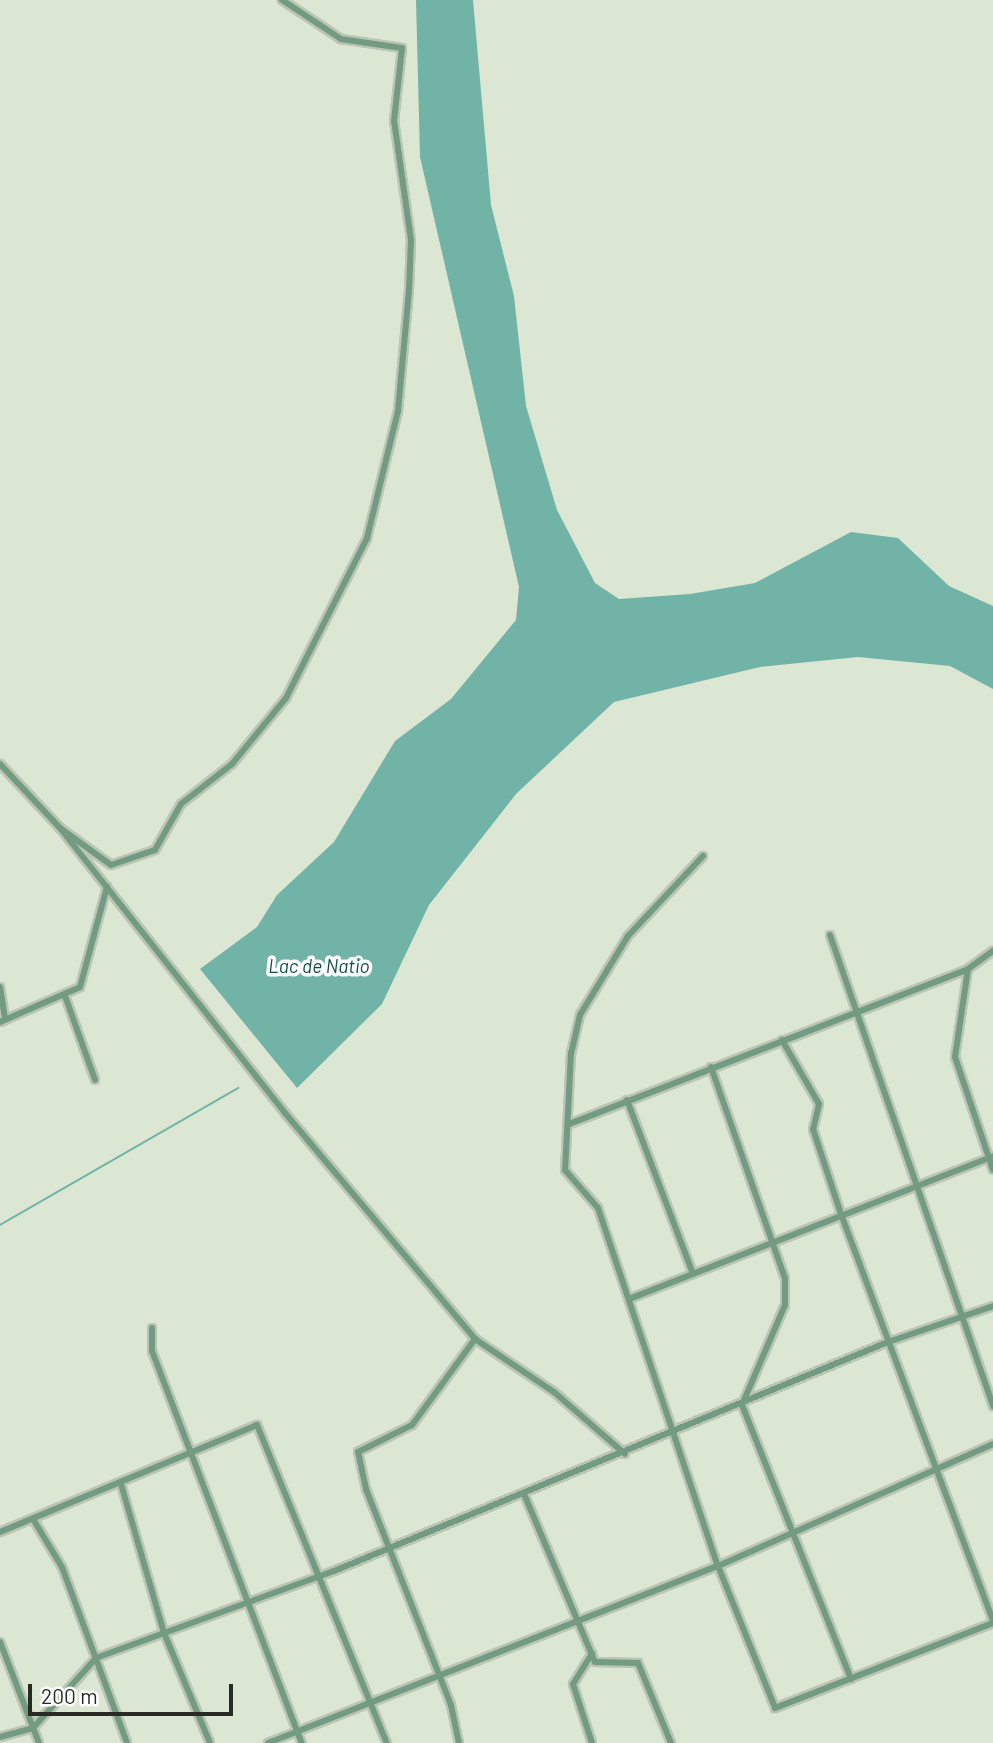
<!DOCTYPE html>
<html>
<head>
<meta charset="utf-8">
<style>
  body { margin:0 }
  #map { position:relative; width:993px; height:1743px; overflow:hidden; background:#dbe7d3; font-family:Barlow,sans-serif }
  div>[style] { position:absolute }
  .water>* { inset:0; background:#72b3a8 }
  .stream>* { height:2px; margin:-1px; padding:0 1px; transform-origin:1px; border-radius:1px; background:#72b3a8 }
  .roads { filter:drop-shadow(2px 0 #bbc5b4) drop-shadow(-2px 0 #bbc5b4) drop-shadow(0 2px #bbc5b4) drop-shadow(0 -2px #bbc5b4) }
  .street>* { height:6px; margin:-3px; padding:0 3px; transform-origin:3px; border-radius:3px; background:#729b82 }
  span { translate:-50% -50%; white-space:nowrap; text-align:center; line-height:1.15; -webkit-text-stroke:7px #fff; paint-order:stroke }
  .water-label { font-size:19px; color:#134d45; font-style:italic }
  .scale { position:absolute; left:28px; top:1684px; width:205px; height:32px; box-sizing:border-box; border:4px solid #272b24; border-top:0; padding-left:9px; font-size:21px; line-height:24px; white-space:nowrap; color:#272b24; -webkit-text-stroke:5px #fff; paint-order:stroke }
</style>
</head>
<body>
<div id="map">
  <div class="water">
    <div style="clip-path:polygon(416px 0,473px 0,491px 205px,514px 296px,526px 406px,557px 510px,595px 583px,619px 599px,690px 594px,755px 583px,851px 532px,898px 538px,949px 586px,993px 606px,993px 689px,950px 666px,858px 657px,760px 667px,614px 702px,516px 794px,429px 905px,382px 1004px,297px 1088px,200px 969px,257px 927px,277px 895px,334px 842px,395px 741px,451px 699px,516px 620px,519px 587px,420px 157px)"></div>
  </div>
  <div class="stream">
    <div style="left:0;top:1225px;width:275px;rotate:-29.9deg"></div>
  </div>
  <div class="roads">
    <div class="street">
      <div style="left:0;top:764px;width:88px;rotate:46.8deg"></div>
      <div style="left:60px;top:828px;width:363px;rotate:51.7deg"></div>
      <div style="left:285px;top:1113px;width:295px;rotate:49.9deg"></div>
      <div style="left:475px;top:1339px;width:95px;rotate:33.9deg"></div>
      <div style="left:554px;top:1392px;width:94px;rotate:41.1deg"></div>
      <div style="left:60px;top:828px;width:63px;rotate:36deg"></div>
      <div style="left:111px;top:865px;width:46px;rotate:-18.8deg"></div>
      <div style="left:155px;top:850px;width:53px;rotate:-60.5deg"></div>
      <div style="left:181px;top:804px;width:65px;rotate:-38.1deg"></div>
      <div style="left:232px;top:764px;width:85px;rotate:-50.7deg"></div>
      <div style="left:286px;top:698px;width:179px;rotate:-63.1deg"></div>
      <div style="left:367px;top:538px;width:131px;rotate:-76.3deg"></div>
      <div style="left:398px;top:411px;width:121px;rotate:-84.8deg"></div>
      <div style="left:409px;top:291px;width:51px;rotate:-87.8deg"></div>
      <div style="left:411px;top:240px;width:120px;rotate:-98.1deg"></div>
      <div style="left:394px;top:121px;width:73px;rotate:-83.7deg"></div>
      <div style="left:402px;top:48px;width:62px;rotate:-171.6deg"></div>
      <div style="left:341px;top:39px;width:71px;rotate:-146.5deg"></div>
      <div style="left:703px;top:856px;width:110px;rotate:133.2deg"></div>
      <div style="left:628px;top:936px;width:92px;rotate:121.3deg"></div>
      <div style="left:580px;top:1015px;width:39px;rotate:103deg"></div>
      <div style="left:571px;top:1053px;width:117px;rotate:92.9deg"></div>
      <div style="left:565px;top:1170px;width:50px;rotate:49deg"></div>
      <div style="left:598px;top:1208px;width:378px;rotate:71.5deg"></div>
      <div style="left:718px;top:1566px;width:153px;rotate:68.1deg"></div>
      <div style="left:775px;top:1708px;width:234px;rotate:-21.3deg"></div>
      <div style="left:830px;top:935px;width:499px;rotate:70.9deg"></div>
      <div style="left:968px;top:969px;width:89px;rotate:98.4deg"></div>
      <div style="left:955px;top:1057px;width:119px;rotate:71.4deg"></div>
      <div style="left:0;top:987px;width:33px;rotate:81deg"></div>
      <div style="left:65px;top:996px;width:89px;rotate:70.3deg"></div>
      <div style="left:0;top:1022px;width:87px;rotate:-23.6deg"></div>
      <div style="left:80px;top:987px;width:104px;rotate:-74.9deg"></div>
      <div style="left:782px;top:1040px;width:74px;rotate:60deg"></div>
      <div style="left:819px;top:1104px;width:26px;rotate:103deg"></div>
      <div style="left:813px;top:1129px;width:89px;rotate:71.8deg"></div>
      <div style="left:841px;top:1214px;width:434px;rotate:69.5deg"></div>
      <div style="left:711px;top:1067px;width:224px;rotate:70.7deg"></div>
      <div style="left:785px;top:1278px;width:27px;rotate:90deg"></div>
      <div style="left:785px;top:1305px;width:109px;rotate:113.3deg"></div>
      <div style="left:742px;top:1405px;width:295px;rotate:68.3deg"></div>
      <div style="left:627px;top:1100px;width:186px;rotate:69.2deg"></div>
      <div style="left:569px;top:1124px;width:428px;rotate:-21.2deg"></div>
      <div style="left:968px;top:969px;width:31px;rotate:-36deg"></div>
      <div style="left:629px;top:1299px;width:391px;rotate:-21.4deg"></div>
      <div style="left:152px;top:1328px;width:23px;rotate:90deg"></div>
      <div style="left:152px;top:1351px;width:420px;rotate:69.1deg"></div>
      <div style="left:121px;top:1484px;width:155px;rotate:73.9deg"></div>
      <div style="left:164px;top:1633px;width:119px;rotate:67.3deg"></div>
      <div style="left:524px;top:1494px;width:182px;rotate:67.1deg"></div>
      <div style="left:595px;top:1662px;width:43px;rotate:1.3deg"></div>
      <div style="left:638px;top:1663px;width:87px;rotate:67.6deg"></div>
      <div style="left:33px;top:1519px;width:56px;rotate:58.9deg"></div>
      <div style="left:62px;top:1567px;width:188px;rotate:69.7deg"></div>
      <div style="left:0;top:1532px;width:278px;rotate:-22.6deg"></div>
      <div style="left:257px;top:1425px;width:344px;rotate:67.8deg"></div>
      <div style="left:0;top:1642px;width:108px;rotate:68.9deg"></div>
      <div style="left:0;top:1737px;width:34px;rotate:-15deg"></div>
      <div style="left:33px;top:1728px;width:94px;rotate:-48deg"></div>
      <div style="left:96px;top:1658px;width:253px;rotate:-20.1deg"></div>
      <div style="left:334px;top:1571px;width:599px;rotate:-22.46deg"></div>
      <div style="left:888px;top:1342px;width:111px;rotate:-18.9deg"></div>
      <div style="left:268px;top:1743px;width:484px;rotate:-21.5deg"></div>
      <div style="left:718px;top:1566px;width:301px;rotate:-23.9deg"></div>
      <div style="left:459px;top:1743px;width:39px;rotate:-102deg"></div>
      <div style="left:451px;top:1705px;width:232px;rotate:-111.5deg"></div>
      <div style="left:366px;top:1489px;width:38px;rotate:-102deg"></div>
      <div style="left:358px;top:1452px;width:60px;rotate:-26.6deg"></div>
      <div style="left:412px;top:1425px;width:107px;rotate:-53.8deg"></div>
      <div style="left:592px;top:1743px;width:62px;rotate:-107.9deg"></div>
      <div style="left:573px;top:1684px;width:36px;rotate:-58deg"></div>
    </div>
  </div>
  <div class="water-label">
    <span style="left:319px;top:966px">Lac de Natio</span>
  </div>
  <div class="scale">200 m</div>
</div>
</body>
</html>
